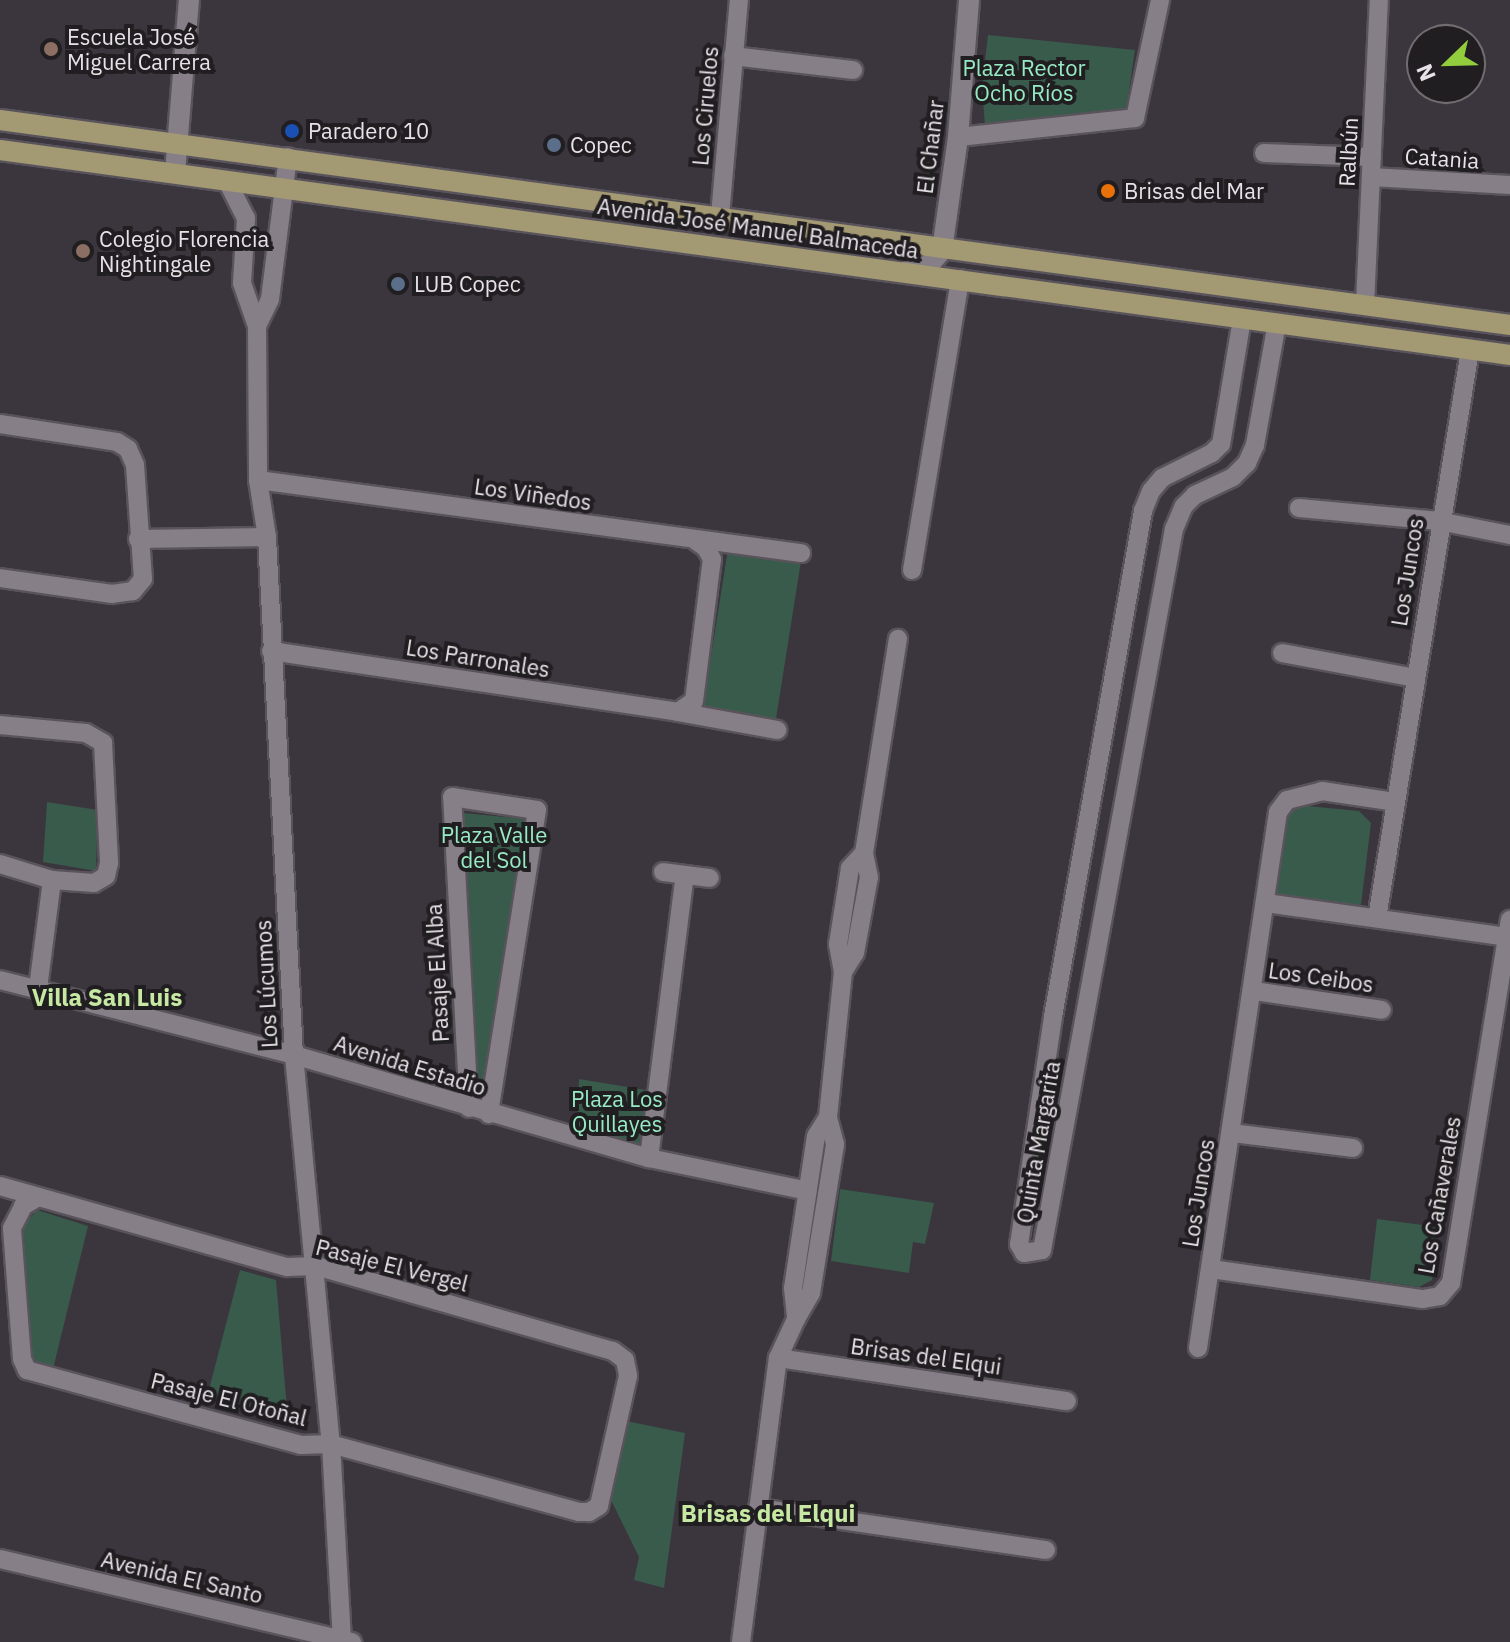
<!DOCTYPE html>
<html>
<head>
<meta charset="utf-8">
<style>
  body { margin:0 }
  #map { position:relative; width:1510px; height:1642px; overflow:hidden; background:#3b353d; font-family:"IBM Plex Sans",sans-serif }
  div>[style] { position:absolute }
  .green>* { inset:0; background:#395b4b; transform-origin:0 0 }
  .roads { filter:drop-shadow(2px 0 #59535b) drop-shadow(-2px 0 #59535b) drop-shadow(0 2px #59535b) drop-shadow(0 -2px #59535b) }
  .street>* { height:18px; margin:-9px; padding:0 9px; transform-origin:9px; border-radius:9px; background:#867f88 }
  .secondary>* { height:20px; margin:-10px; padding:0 10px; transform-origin:10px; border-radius:10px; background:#867f88 }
  .primary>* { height:20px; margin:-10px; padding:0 10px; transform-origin:10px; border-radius:10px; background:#a39973 }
  .dots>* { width:22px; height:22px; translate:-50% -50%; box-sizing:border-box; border:4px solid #211e21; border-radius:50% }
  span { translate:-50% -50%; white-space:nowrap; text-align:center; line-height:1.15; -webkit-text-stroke:8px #211e21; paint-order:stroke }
  .poi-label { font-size:22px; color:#e6e2e7 }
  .left { translate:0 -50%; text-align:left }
  .park-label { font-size:22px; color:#96ebc4 }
  .street-label { font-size:22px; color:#e6e2e7 }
  .neighbourhood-label { font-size:24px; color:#c6e8a2; font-weight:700 }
  .north { position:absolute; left:1406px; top:24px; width:80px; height:80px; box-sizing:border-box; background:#211e21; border:2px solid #706c70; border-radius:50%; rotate:247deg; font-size:22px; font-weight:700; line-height:32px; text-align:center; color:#e6e2e7 }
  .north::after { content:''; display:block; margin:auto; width:28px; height:36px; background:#92cd3e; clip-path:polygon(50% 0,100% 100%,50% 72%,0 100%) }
</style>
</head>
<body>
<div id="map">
  <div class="green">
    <div style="clip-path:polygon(988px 35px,1135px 50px,1126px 111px,985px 126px,982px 87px)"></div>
    <div style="left:728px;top:549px;width:74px;height:161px;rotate:9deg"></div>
    <div style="clip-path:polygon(47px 802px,98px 810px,96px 871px,43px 862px)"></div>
    <div style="clip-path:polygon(1297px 805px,1359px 811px,1371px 823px,1361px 905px,1346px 911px,1281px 899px,1275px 890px,1286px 815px)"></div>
    <div style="clip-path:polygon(463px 813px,526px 819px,487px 1089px,478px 1087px)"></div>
    <div style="clip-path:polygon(579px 1079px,646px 1090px,642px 1145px,577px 1125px)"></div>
    <div style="clip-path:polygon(840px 1189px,934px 1203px,925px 1244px,913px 1242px,909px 1273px,831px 1261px)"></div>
    <div style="clip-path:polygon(37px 1210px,88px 1226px,53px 1369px,30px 1359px,21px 1228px)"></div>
    <div style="clip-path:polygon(1377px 1219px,1438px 1227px,1432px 1280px,1419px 1287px,1370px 1280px)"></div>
    <div style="clip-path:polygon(240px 1270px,276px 1280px,288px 1421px,206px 1401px)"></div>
    <div style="clip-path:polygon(626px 1421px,685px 1433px,664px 1588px,634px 1580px,639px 1557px,610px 1498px)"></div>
  </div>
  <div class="roads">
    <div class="street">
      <div style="left:733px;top:56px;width:121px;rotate:6.7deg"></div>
      <div style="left:958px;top:137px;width:178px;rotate:-6.1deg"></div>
      <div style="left:1135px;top:118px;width:121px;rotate:-78deg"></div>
      <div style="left:1264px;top:153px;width:108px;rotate:2.1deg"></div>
      <div style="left:1371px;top:177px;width:139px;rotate:3.3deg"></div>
      <div style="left:228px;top:183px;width:39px;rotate:63deg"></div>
      <div style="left:246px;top:218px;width:65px;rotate:93.5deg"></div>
      <div style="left:242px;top:283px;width:46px;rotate:70.8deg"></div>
      <div style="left:257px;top:326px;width:154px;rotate:89.6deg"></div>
      <div style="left:258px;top:480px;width:58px;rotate:81deg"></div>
      <div style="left:267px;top:537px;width:519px;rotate:87.02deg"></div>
      <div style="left:294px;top:1055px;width:391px;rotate:84.6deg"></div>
      <div style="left:331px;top:1444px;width:195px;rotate:86.8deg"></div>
      <div style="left:720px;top:216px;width:217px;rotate:-85deg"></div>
      <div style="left:1365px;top:305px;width:305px;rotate:-87.4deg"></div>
      <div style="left:1242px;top:319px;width:127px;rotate:99.5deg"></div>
      <div style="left:1221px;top:444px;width:13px;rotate:135deg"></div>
      <div style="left:1212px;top:453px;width:56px;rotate:153.4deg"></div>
      <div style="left:1162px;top:478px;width:17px;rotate:130deg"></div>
      <div style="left:1151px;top:491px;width:22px;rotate:112deg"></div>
      <div style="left:1143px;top:511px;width:514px;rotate:100.09deg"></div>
      <div style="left:1053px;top:1017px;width:230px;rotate:98.5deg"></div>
      <div style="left:1019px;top:1244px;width:10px;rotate:61deg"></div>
      <div style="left:1024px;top:1253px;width:18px;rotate:-9deg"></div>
      <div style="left:1042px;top:1250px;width:733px;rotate:-79.63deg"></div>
      <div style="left:1174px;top:529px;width:25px;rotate:-67deg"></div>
      <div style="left:1184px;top:506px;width:16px;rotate:-45deg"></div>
      <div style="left:1195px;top:495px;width:42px;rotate:-25.3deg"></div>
      <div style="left:1233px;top:477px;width:20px;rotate:-45deg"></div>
      <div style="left:1247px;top:463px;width:20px;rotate:-66deg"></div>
      <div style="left:1255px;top:445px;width:124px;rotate:-79.8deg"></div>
      <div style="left:257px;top:326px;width:30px;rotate:-64deg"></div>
      <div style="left:270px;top:299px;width:143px;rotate:-82.8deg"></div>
      <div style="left:0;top:424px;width:118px;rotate:8.7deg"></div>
      <div style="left:117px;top:442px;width:13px;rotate:32deg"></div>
      <div style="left:128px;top:449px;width:17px;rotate:66deg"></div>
      <div style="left:135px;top:465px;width:114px;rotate:86deg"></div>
      <div style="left:143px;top:579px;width:16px;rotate:130deg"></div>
      <div style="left:133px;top:591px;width:21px;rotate:172deg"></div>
      <div style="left:112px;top:594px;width:113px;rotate:-171.9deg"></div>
      <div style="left:258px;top:480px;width:548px;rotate:7.66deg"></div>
      <div style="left:1299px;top:508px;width:141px;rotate:5.3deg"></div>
      <div style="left:1439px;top:521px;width:72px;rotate:11.2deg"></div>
      <div style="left:138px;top:539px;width:129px;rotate:-0.9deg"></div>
      <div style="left:912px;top:570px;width:295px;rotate:-80.6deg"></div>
      <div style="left:271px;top:651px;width:412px;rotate:8.5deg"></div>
      <div style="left:678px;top:712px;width:19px;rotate:-35deg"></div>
      <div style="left:694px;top:701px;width:143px;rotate:-82.8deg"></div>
      <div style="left:712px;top:559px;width:13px;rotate:-119deg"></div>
      <div style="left:706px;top:548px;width:12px;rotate:-145deg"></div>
      <div style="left:1282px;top:653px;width:135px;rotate:10.6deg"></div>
      <div style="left:678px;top:712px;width:101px;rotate:10.3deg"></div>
      <div style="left:0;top:725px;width:86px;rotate:5.3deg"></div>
      <div style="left:86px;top:733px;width:20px;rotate:30deg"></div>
      <div style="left:103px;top:743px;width:120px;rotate:87.1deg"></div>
      <div style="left:109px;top:863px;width:13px;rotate:103deg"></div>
      <div style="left:106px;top:876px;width:14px;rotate:150deg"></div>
      <div style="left:94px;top:883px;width:42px;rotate:-175.9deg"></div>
      <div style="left:52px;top:880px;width:54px;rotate:-162.9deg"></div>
      <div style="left:864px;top:853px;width:21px;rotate:133deg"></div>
      <div style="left:850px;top:868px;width:77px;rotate:99deg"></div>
      <div style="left:838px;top:944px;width:28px;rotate:80deg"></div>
      <div style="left:843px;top:972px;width:22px;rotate:-58deg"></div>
      <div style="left:855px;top:953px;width:77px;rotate:-79.6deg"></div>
      <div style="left:869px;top:877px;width:25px;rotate:-102deg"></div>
      <div style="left:864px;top:853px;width:217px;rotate:-81deg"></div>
      <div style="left:663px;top:872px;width:47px;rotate:7.3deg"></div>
      <div style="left:1266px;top:903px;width:243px;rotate:8deg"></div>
      <div style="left:1377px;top:918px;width:576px;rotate:-80.7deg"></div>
      <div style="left:0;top:980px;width:303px;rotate:14.3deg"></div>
      <div style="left:294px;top:1055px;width:370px;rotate:16.2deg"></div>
      <div style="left:649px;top:1158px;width:162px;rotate:11.7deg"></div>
      <div style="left:38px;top:988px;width:109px;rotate:-82.6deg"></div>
      <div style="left:1254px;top:991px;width:129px;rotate:8.4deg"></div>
      <div style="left:469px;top:1108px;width:311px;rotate:-93.1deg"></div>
      <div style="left:452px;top:797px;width:86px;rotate:8.7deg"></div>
      <div style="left:537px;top:810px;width:308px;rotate:99deg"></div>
      <div style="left:828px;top:1117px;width:22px;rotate:122deg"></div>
      <div style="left:816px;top:1136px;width:154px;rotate:98.6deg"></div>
      <div style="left:793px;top:1288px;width:31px;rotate:84deg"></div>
      <div style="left:796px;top:1319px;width:30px;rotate:-60deg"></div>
      <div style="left:811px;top:1293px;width:151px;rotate:-80.8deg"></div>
      <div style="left:835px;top:1144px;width:28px;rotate:-105deg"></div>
      <div style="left:828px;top:1117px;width:146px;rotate:-84.1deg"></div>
      <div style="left:1232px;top:1133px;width:122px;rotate:7.1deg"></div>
      <div style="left:649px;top:1158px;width:285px;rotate:-82.8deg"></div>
      <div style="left:0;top:1186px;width:298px;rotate:15.8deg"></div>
      <div style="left:287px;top:1267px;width:29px;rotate:-2deg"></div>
      <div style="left:316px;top:1266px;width:309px;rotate:16deg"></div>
      <div style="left:613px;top:1351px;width:15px;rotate:37deg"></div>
      <div style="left:625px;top:1360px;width:16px;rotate:79deg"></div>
      <div style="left:628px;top:1376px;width:133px;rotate:102.6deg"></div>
      <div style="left:599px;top:1506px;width:12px;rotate:149deg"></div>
      <div style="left:589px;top:1512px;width:10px;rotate:180deg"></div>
      <div style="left:579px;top:1512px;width:257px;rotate:-164.7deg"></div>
      <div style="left:331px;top:1444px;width:30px;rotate:178deg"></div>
      <div style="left:301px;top:1445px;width:284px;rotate:-164.7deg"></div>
      <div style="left:27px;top:1370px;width:12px;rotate:-114deg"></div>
      <div style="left:22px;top:1359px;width:131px;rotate:-94.4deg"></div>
      <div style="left:12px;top:1228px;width:25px;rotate:-63deg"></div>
      <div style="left:23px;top:1206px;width:17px;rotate:-31deg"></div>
      <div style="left:1211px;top:1269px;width:214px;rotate:8.1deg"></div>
      <div style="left:1423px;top:1299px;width:17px;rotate:-10deg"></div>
      <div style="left:1440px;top:1296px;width:17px;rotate:-50deg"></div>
      <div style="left:1451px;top:1283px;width:368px;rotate:-80.8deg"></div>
      <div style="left:1198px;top:1348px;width:542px;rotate:-81.51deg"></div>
      <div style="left:1278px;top:812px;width:15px;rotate:-53deg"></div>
      <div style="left:1287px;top:800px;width:36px;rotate:-14deg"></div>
      <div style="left:1322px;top:791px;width:75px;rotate:8.5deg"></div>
      <div style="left:778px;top:1358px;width:292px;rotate:8.5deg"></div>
      <div style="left:758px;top:1508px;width:291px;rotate:8.3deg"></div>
      <div style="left:0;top:1559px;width:362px;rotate:13.3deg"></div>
      <div style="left:741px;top:1642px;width:286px;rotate:-82.6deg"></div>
      <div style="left:778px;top:1358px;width:43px;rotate:-65.2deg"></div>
    </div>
    <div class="secondary">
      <div style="left:175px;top:173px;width:174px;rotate:-85.4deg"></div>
      <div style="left:904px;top:272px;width:26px;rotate:-16deg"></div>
      <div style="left:929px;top:265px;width:20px;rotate:-49deg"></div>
      <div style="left:942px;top:250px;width:114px;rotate:-81.9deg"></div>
      <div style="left:958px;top:137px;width:137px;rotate:-85.4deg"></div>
    </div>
    <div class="primary">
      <div style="left:0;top:120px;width:1524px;rotate:7.73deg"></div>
      <div style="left:0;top:150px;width:1524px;rotate:7.73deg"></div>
    </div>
  </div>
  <div class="dots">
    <div style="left:51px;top:49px;background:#8d6e63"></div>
    <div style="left:292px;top:131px;background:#1a4fb4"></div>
    <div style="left:554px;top:145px;background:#5c6f8a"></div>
    <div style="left:1108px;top:191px;background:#e8710a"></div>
    <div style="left:83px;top:251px;background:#8d6e63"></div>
    <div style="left:398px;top:284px;background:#5c6f8a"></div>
  </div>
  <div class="poi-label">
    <span class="left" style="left:67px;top:49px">Escuela José<br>Miguel Carrera</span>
    <span class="left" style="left:308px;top:131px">Paradero 10</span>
    <span class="left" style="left:570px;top:145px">Copec</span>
    <span class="left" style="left:1124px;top:191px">Brisas del Mar</span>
    <span class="left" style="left:99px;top:251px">Colegio Florencia<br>Nightingale</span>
    <span class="left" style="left:414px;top:284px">LUB Copec</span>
  </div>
  <div class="park-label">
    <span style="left:1024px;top:80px">Plaza Rector<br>Ocho Ríos</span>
    <span style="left:494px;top:847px">Plaza Valle<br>del Sol</span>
    <span style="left:617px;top:1111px">Plaza Los<br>Quillayes</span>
  </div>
  <div class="street-label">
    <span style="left:705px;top:106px;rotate:-85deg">Los Ciruelos</span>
    <span style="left:930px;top:147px;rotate:-83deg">El Chañar</span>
    <span style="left:1348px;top:152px;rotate:-87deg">Ralbún</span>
    <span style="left:1442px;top:158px;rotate:4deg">Catania</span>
    <span style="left:758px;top:228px;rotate:8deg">Avenida José Manuel Balmaceda</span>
    <span style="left:533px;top:494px;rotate:8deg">Los Viñedos</span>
    <span style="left:1407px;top:572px;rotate:-81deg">Los Juncos</span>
    <span style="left:478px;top:658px;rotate:9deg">Los Parronales</span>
    <span style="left:437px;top:973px;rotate:-93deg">Pasaje El Alba</span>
    <span style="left:1321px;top:977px;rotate:8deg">Los Ceibos</span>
    <span style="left:266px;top:984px;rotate:-93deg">Los Lúcumos</span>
    <span style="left:410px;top:1065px;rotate:17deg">Avenida Estadio</span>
    <span style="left:1038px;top:1142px;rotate:-80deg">Quinta Margarita</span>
    <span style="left:1198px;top:1193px;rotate:-81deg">Los Juncos</span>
    <span style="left:1439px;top:1195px;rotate:-80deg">Los Cañaverales</span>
    <span style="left:392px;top:1265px;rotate:14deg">Pasaje El Vergel</span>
    <span style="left:926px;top:1356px;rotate:8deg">Brisas del Elqui</span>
    <span style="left:229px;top:1399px;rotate:14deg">Pasaje El Otoñal</span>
    <span style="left:182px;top:1577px;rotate:13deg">Avenida El Santo</span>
  </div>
  <div class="neighbourhood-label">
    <span style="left:107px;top:998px">Villa San Luis</span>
    <span style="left:768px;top:1514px">Brisas del Elqui</span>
  </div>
  <div class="north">N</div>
</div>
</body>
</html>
